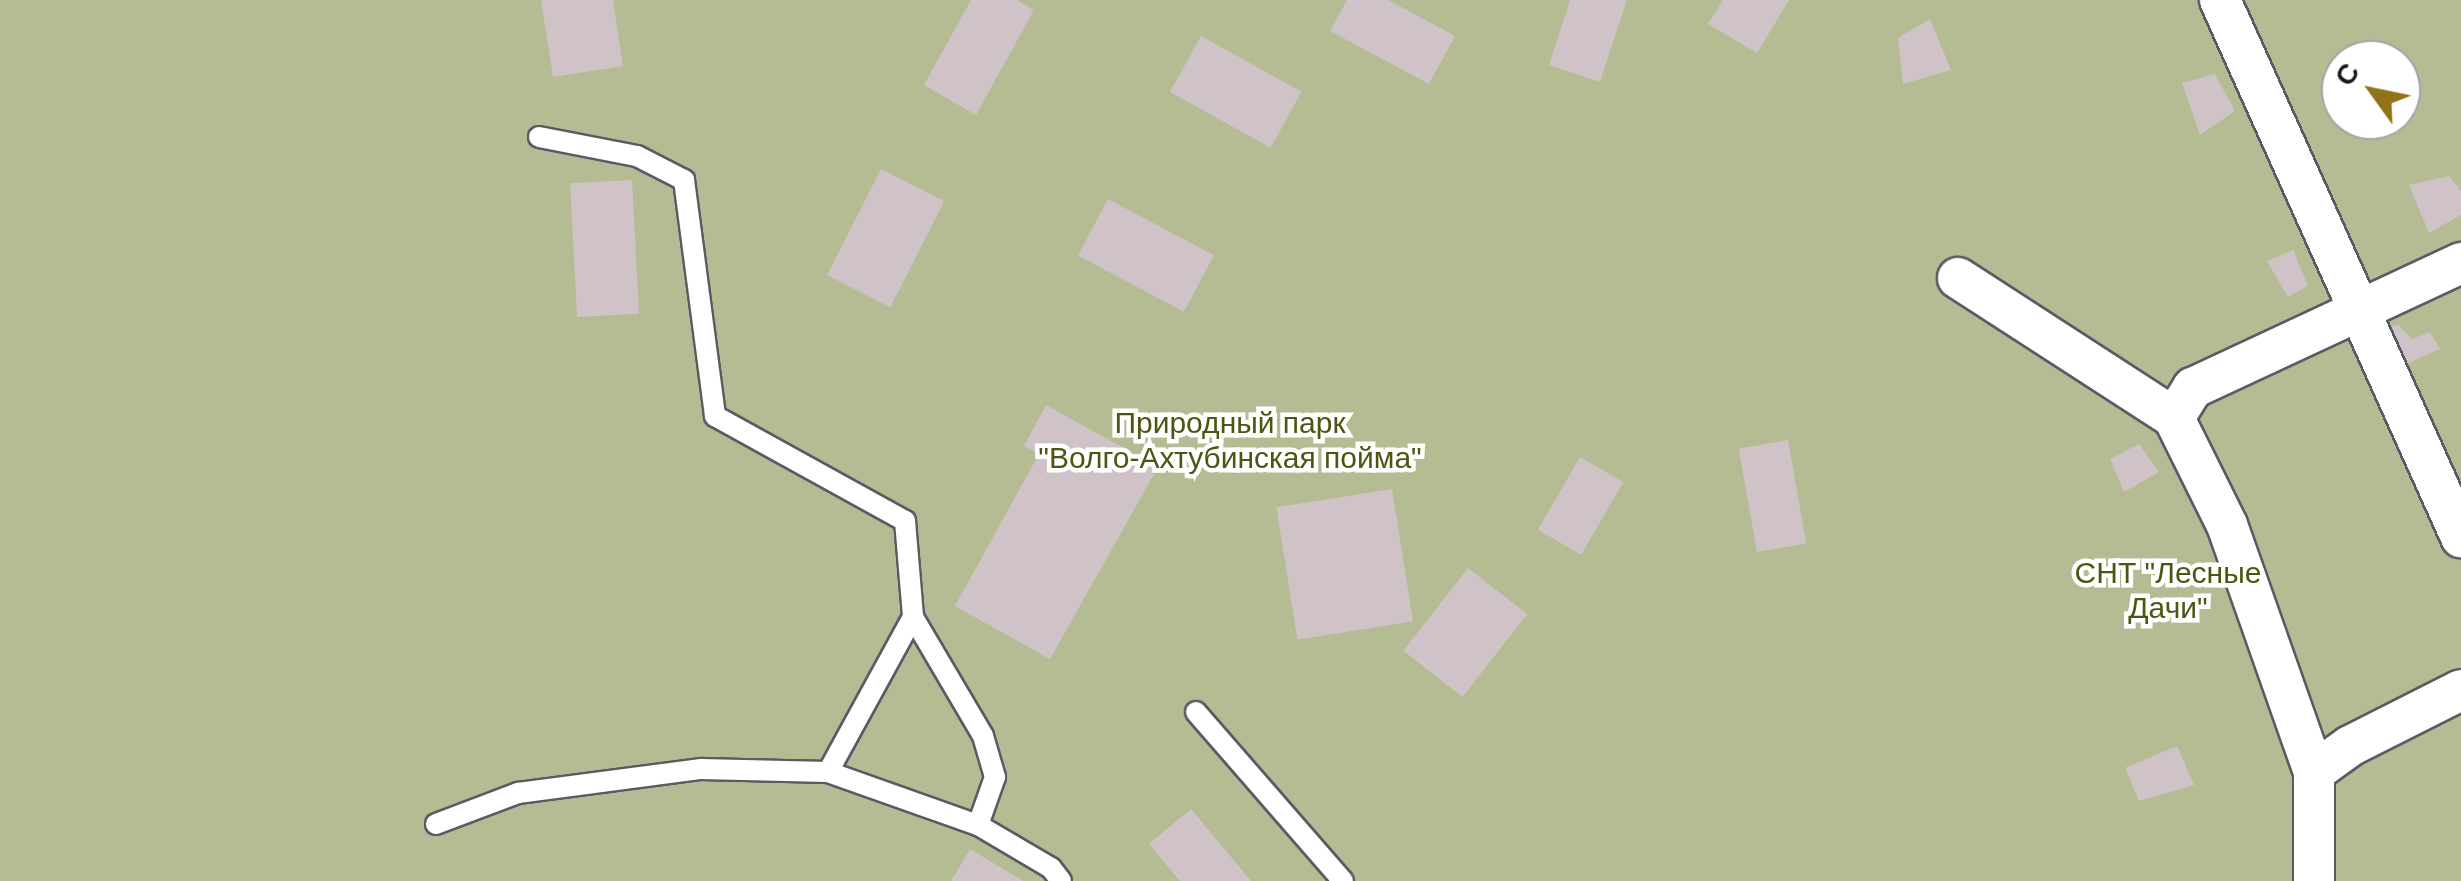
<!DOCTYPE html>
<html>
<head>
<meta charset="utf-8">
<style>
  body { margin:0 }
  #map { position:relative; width:2461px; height:881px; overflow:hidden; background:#dce5ee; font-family:Helvetica,sans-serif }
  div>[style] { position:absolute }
  .green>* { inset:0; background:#b5bb93 }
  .building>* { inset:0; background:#d0c3c7; transform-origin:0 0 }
  .roads { filter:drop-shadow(2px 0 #555d64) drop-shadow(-2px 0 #555d64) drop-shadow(0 2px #555d64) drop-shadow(0 -2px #555d64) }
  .lane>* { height:20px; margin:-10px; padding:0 10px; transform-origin:10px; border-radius:10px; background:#fff }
  .street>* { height:40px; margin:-20px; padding:0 20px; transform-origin:20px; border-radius:20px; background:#fff }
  span { translate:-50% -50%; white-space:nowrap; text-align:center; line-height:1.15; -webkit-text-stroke:9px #fff; paint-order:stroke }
  .park-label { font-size:30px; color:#4f5511 }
  .north { position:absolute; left:2321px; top:40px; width:100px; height:100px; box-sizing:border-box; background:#fff; border:2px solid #a3a4a5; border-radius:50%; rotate:303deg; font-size:28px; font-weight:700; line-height:40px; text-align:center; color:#181b1e }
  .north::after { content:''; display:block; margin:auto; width:35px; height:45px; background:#917319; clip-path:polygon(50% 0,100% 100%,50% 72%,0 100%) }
</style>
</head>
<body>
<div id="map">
  <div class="green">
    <div style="clip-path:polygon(evenodd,0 0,2461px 0,2461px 881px,0 881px,0 0,2341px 60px,2401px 60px,2401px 120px,2341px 120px,2341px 60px)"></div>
  </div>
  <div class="building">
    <div style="clip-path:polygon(541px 0,613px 0,623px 66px,553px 77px)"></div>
    <div style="clip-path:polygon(971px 0,1017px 0,1034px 10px,976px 115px,924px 85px)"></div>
    <div style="clip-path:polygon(1347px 0,1388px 0,1455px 36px,1429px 84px,1330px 31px)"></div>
    <div style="clip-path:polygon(1570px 0,1627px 0,1600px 82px,1549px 65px)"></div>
    <div style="clip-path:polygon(1723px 0,1789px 0,1757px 53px,1708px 24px)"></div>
    <div style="clip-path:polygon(1930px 19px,1951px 70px,1903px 84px,1898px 38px)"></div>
    <div style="left:1201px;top:36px;width:115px;height:64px;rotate:29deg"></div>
    <div style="clip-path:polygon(2215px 74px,2235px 111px,2200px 135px,2182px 83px)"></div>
    <div style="left:881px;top:169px;width:71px;height:119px;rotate:27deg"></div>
    <div style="clip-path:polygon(2449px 176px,2461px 191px,2461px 215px,2429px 233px,2409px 185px)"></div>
    <div style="left:632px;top:180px;width:134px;height:62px;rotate:87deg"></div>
    <div style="left:1108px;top:199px;width:120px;height:64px;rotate:28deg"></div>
    <div style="clip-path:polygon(2293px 250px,2308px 286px,2288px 297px,2267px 261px)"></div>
    <div style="clip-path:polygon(2399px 325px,2412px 339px,2430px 332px,2440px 349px,2404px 365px,2383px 328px)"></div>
    <div style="clip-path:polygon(1046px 405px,1158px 467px,1050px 659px,955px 606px,1039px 454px,1024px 446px)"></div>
    <div style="left:1788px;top:440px;width:105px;height:50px;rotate:80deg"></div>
    <div style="clip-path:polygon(2139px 444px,2159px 472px,2124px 492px,2110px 459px)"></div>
    <div style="left:1580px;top:457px;width:50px;height:84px;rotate:30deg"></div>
    <div style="left:1392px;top:489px;width:134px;height:117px;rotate:81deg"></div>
    <div style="left:1468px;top:568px;width:75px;height:105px;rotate:38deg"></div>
    <div style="clip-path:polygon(2177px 746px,2194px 785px,2139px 801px,2125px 768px)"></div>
    <div style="clip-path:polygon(1191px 809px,1251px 881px,1180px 881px,1149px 844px)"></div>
    <div style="clip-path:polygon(970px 849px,1023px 881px,951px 881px)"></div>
  </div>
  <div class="roads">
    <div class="lane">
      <div style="left:539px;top:137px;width:100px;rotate:11deg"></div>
      <div style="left:637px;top:156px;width:53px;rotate:27.1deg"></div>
      <div style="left:684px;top:180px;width:238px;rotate:82.5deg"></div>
      <div style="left:715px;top:416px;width:217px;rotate:28.9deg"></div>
      <div style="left:905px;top:521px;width:96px;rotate:85.2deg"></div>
      <div style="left:913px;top:617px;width:138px;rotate:59.5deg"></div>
      <div style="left:983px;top:736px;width:43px;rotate:73.7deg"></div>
      <div style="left:995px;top:777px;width:51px;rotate:109.5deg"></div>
      <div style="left:1196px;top:712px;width:224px;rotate:49deg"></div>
      <div style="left:828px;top:772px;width:177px;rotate:-61.3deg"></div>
      <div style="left:436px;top:824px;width:88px;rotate:-20.7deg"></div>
      <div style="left:518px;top:793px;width:185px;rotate:-7.5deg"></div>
      <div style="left:701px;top:769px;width:127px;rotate:1.4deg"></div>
      <div style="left:828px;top:772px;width:159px;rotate:19.5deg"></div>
      <div style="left:978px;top:825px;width:85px;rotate:30.5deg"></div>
      <div style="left:1051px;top:868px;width:16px;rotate:52deg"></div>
    </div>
    <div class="street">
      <div style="left:2220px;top:0;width:589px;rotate:65.83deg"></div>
      <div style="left:1958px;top:278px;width:257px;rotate:32.9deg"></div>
      <div style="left:2314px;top:772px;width:44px;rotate:-35.8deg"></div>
      <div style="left:2350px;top:746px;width:124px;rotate:-26.8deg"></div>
      <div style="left:2314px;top:881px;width:109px;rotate:-90deg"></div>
      <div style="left:2314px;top:772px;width:262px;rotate:-109.4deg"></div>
      <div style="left:2227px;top:525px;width:119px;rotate:-116.4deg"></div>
      <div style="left:2174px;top:418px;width:36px;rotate:-58deg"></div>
      <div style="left:2193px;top:388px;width:296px;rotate:-25deg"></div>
    </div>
  </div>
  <div class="park-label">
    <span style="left:1230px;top:440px">Природный парк<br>"Волго-Ахтубинская пойма"</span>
    <span style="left:2168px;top:590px">СНТ "Лесные<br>Дачи"</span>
  </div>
  <div class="north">С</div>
</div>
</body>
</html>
